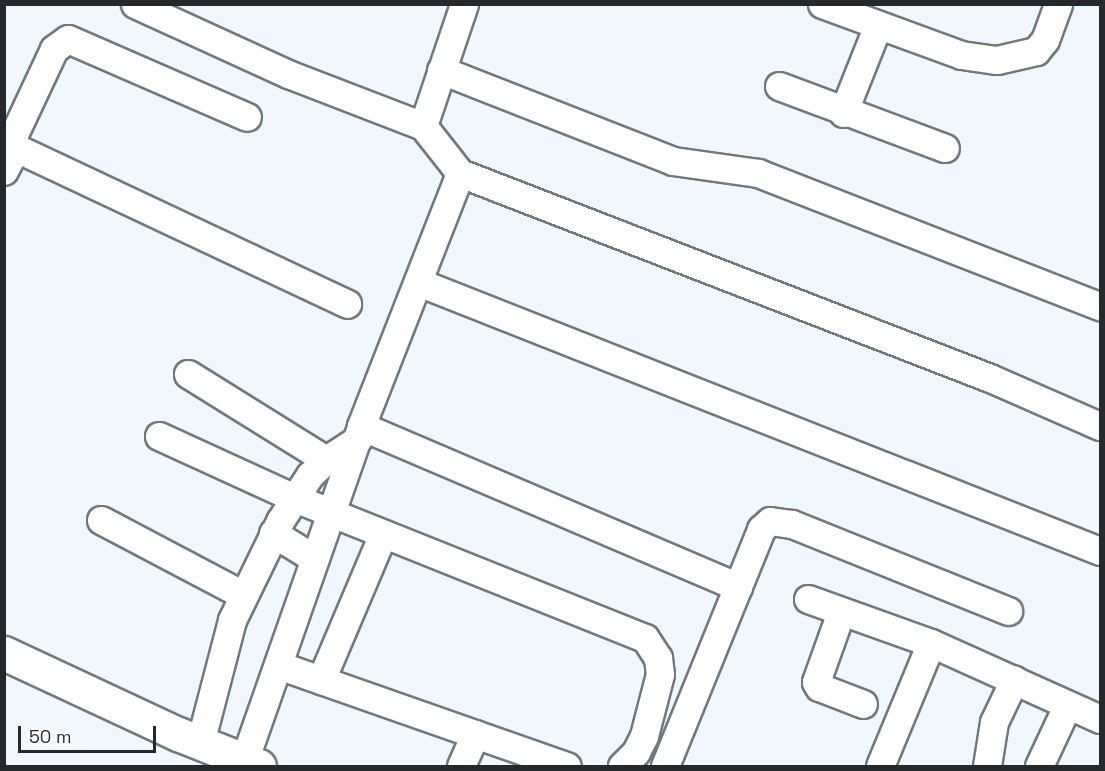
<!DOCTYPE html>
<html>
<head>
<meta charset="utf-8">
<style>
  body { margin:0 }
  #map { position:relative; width:1105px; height:771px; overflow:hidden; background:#f0f8fe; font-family:"Space Grotesk",sans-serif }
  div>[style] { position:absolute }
  .roads { filter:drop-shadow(2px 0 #71797e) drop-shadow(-2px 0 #71797e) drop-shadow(0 2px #71797e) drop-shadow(0 -2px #71797e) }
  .minor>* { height:27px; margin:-13.5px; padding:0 13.5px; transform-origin:13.5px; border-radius:13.5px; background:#fff }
  .major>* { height:33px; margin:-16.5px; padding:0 16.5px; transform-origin:16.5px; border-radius:16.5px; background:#fff }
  span { translate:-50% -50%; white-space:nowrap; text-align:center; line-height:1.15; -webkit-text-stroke:6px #fff; paint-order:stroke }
  .frame { position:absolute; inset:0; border:6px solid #25292b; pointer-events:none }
  .scale { position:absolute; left:18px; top:726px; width:138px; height:27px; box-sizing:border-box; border:3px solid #25292b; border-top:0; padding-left:8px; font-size:18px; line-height:21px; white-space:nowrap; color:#25292b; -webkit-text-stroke:4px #fff; paint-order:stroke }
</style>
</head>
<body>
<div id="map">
  <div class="roads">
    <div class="minor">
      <div style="left:135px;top:4px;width:168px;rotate:24.6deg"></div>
      <div style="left:288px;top:74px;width:145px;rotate:21.1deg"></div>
      <div style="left:822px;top:4px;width:148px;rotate:20.1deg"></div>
      <div style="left:961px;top:55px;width:36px;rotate:8deg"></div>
      <div style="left:997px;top:60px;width:40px;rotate:-13deg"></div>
      <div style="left:1036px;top:51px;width:14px;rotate:-51deg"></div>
      <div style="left:1045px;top:40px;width:38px;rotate:-70deg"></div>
      <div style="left:441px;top:70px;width:249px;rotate:21.4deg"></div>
      <div style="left:673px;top:161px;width:86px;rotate:8deg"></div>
      <div style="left:758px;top:173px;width:367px;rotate:21.3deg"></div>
      <div style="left:779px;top:86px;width:177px;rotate:20.5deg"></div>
      <div style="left:843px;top:113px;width:95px;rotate:-68.3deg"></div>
      <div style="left:4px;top:143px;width:13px;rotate:23deg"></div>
      <div style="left:16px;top:148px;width:26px;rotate:118deg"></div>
      <div style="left:9px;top:145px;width:106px;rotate:-64.9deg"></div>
      <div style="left:54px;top:49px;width:17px;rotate:-36deg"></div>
      <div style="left:68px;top:39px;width:195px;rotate:23.5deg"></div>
      <div style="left:16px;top:148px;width:366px;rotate:25.2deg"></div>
      <div style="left:460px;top:173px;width:568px;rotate:21.15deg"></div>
      <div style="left:990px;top:378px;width:120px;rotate:23.6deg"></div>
      <div style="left:418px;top:282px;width:733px;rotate:21.53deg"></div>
      <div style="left:188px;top:374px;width:163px;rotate:31.9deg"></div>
      <div style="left:361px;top:426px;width:410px;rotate:23.1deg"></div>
      <div style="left:159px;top:436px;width:146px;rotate:24.6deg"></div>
      <div style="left:292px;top:497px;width:380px;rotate:21.8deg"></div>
      <div style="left:645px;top:638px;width:24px;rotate:57deg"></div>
      <div style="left:658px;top:658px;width:16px;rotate:83deg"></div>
      <div style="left:660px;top:674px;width:64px;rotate:104.5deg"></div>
      <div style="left:644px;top:736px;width:18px;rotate:117deg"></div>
      <div style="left:636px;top:752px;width:20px;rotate:135deg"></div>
      <div style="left:101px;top:520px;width:161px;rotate:27.8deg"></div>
      <div style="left:273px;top:533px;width:49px;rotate:31.8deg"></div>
      <div style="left:808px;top:599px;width:131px;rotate:19.7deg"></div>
      <div style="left:931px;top:643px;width:185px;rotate:24.2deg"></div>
      <div style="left:841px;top:612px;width:74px;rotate:109.7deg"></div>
      <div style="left:816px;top:682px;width:6px;rotate:59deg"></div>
      <div style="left:819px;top:687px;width:47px;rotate:21.1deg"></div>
      <div style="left:278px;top:665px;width:306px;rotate:19.3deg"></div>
      <div style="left:321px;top:680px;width:159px;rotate:-67deg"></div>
      <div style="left:200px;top:743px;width:127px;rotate:-75.4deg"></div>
      <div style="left:232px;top:620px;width:110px;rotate:-64.1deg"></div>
      <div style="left:280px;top:521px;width:55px;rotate:-56.9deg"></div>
      <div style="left:310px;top:475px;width:22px;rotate:-43deg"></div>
      <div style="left:326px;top:460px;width:38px;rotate:-33deg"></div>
      <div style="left:244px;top:761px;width:355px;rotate:-70.7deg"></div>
      <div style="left:361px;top:426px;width:272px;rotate:-68.6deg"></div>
      <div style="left:460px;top:173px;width:60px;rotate:-128.2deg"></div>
      <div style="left:423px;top:126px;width:129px;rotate:-71.4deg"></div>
      <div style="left:461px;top:766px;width:35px;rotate:-66deg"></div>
      <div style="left:665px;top:766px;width:256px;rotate:-67.9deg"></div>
      <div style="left:761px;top:529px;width:12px;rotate:-42deg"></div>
      <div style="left:770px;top:521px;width:22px;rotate:8deg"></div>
      <div style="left:792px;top:524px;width:233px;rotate:21.9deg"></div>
      <div style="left:880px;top:766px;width:133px;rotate:-67.5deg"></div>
      <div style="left:987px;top:766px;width:45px;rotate:-81deg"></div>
      <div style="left:994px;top:722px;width:47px;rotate:-64.5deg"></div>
      <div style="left:1039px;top:766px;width:66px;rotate:-65deg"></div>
    </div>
    <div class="major">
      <div style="left:4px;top:653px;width:192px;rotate:25deg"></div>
      <div style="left:178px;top:734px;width:87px;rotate:21.6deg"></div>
    </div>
  </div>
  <div class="frame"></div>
  <div class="scale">50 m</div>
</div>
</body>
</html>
